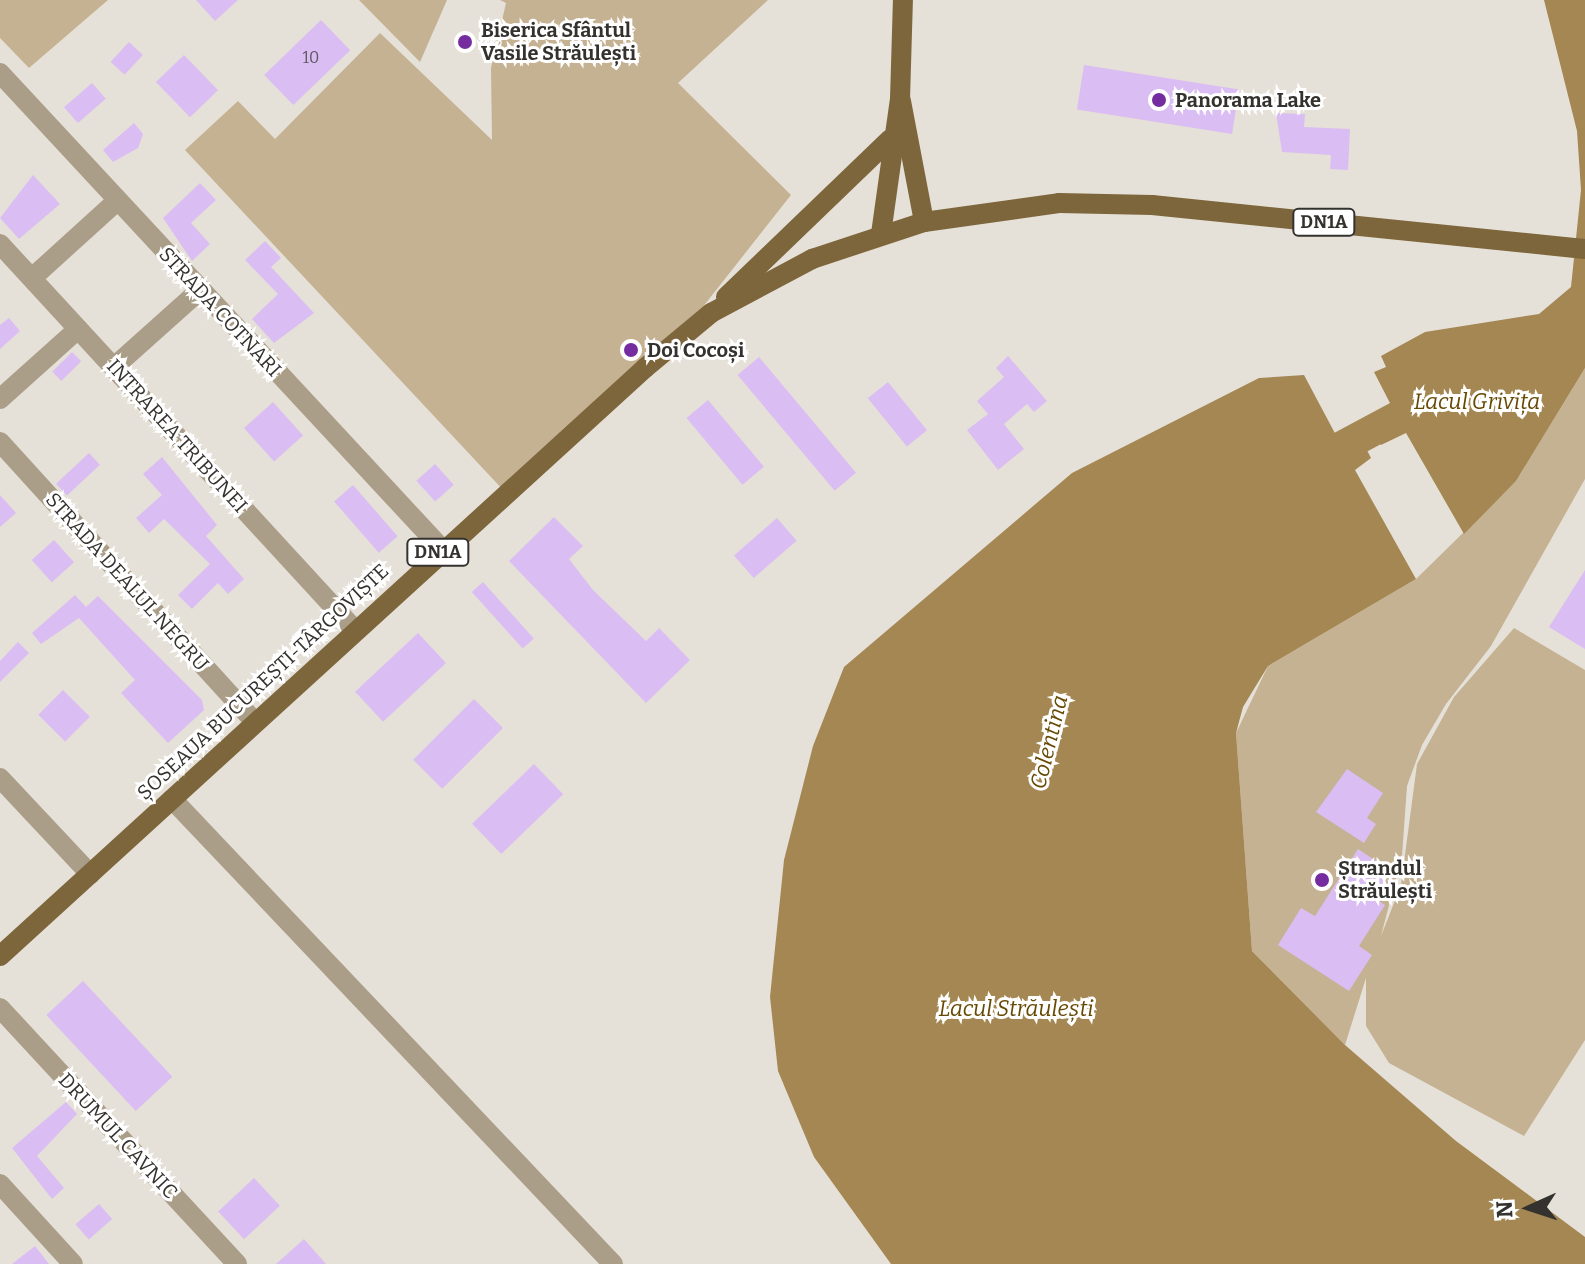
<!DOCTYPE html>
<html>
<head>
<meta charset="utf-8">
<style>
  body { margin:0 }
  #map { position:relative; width:1585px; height:1264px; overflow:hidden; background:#e6e1d8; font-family:Bitter,serif }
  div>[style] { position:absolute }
  .green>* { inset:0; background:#c5b293 }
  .water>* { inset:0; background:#a48752 }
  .river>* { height:32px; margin:-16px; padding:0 16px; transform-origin:16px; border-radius:16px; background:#a48752 }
  .building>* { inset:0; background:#dabdf2; transform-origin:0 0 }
  .minor>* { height:20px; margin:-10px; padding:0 10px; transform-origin:10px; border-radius:10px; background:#ab9e88 }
  .major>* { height:20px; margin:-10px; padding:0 10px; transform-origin:10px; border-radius:10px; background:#7d663b }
  .dots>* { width:22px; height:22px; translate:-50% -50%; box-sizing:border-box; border:4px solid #fff; border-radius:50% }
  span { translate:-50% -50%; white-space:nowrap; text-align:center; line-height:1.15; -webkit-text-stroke:6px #fff; paint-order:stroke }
  .number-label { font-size:16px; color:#5e555f }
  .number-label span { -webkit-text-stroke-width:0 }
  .shield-label span { padding:2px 6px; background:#fff; border:2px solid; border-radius:6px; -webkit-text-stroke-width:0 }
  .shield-label { font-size:18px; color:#34322e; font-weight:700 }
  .poi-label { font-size:20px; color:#34322e; font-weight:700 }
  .left { translate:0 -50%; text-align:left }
  .street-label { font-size:20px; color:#34322e }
  .water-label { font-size:22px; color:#674903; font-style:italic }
  .north { position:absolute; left:1489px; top:1168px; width:80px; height:80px; -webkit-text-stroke:6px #fff; paint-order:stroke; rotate:267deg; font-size:22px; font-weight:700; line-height:32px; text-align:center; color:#34322e }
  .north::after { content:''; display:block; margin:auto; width:28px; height:36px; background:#34322e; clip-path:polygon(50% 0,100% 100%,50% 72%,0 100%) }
</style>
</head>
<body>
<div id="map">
  <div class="green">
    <div style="clip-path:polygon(0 0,108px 0,29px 68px,0 38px)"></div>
    <div style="clip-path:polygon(359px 0,447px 0,420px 62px)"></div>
    <div style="clip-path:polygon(500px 0,768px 0,678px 83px,791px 195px,676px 341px,505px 492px,185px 150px,238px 101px,275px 139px,380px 33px,492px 140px,491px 68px,506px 3px)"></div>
    <div style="clip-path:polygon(1585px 368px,1585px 479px,1491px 646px,1446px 704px,1422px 745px,1407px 786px,1402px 856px,1381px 936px,1401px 885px,1417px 764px,1454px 697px,1514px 628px,1585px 670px,1585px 1040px,1524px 1136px,1389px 1063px,1366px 1026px,1366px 978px,1345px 1045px,1252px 951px,1236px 733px,1268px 666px,1416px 579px,1516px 481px)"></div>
  </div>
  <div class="water">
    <div style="clip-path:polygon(1544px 0,1585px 0,1585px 368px,1516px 481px,1464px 534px,1406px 433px,1381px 445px,1367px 419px,1392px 407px,1374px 372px,1386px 367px,1381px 356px,1425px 332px,1539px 314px,1571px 287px,1581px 190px,1577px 131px)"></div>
    <div style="clip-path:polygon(1304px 375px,1338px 439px,1357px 431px,1371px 458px,1355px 470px,1416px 579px,1268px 666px,1243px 707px,1236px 733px,1252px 951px,1345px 1045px,1456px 1141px,1585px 1237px,1585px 1264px,891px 1264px,814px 1157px,778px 1071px,770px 997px,784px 860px,813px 746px,844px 667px,1072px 473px,1259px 378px)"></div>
  </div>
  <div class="river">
    <div style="left:1323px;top:457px;width:102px;rotate:-28.1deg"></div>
  </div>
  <div class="building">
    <div style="clip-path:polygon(196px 0,238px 0,215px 21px)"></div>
    <div style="left:321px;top:20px;width:42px;height:79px;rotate:46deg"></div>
    <div style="left:129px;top:42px;width:19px;height:27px;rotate:43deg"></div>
    <div style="left:184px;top:55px;width:49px;height:39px;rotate:46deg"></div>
    <div style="left:1084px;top:65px;width:157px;height:45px;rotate:9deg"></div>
    <div style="left:92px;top:83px;width:21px;height:37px;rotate:49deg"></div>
    <div style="clip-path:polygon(1276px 113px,1305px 114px,1304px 127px,1350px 129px,1348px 170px,1330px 169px,1331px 155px,1282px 152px)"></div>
    <div style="clip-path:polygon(134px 123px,143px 134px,138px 148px,113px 162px,103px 150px)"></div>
    <div style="clip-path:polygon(33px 175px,60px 204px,19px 239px,0 218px)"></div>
    <div style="clip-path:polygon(200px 183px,216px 200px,191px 223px,210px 244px,192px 261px,163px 218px)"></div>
    <div style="clip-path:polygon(265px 241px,281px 258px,271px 267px,314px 313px,274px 343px,252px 319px,278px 294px,245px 260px)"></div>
    <div style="clip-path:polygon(9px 318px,20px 331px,0 349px,0 325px)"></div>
    <div style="left:72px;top:352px;width:13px;height:28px;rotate:45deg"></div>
    <div style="clip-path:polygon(1008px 356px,1047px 401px,1034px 412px,1027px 404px,1004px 424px,1024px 449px,998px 470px,967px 430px,988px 414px,977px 401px,1004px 377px,996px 368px)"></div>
    <div style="left:759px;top:357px;width:151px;height:28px;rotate:50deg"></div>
    <div style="left:888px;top:382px;width:62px;height:26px;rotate:51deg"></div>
    <div style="left:708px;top:400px;width:87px;height:28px;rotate:50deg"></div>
    <div style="left:273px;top:402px;width:45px;height:39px;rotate:48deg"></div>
    <div style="left:89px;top:453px;width:16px;height:45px;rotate:47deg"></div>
    <div style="clip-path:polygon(162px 457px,217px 525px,206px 536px,244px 579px,228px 594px,218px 583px,192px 609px,178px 595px,210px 564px,164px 519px,149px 533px,136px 518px,162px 495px,143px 474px)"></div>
    <div style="left:435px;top:464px;width:28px;height:25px;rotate:48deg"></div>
    <div style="left:353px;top:485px;width:68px;height:25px;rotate:49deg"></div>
    <div style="clip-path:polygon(0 495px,16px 513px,0 527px)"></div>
    <div style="clip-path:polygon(554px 517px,583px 546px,569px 559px,593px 590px,646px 641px,659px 628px,690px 660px,646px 703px,509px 561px)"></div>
    <div style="left:777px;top:518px;width:30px;height:57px;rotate:49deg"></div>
    <div style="left:54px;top:540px;width:30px;height:30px;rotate:48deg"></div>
    <div style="clip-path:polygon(1585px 570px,1585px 649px,1549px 627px)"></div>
    <div style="left:483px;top:582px;width:76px;height:15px;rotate:48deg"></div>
    <div style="clip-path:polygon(75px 595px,86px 607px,98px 596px,202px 700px,204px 710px,168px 743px,121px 693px,135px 680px,79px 618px,41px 644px,32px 633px)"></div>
    <div style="left:418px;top:633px;width:41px;height:86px;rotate:47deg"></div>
    <div style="clip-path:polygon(18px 642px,29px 653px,0 682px,0 661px)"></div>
    <div style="left:63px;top:690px;width:38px;height:35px;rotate:45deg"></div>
    <div style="left:474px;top:699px;width:41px;height:86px;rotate:45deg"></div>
    <div style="left:534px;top:764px;width:42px;height:86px;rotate:46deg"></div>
    <div style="clip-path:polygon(1347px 769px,1383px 793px,1367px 818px,1376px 824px,1364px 843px,1316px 812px)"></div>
    <div style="clip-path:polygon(1358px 849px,1391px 871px,1374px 898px,1385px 905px,1359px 946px,1372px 955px,1349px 991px,1278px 945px,1301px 908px,1315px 916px)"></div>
    <div style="left:83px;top:981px;width:131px;height:50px;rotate:47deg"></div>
    <div style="clip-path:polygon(66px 1102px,77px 1114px,37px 1156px,64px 1188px,52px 1199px,12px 1148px)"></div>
    <div style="left:254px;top:1178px;width:38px;height:49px;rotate:47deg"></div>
    <div style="left:99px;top:1204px;width:20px;height:31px;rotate:49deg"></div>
    <div style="clip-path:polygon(304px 1239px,326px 1264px,276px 1264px)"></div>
    <div style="clip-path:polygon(35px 1246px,49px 1264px,12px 1264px)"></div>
  </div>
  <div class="minor">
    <div style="left:0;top:73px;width:650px;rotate:47.12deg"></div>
    <div style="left:0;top:244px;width:523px;rotate:47.4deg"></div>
    <div style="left:32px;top:278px;width:115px;rotate:-42.2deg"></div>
    <div style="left:114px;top:367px;width:114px;rotate:-41.8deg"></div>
    <div style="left:0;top:399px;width:105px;rotate:-41.9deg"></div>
    <div style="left:0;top:442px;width:379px;rotate:47.7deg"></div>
    <div style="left:0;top:778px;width:132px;rotate:46.8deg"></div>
    <div style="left:172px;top:799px;width:641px;rotate:46.52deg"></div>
    <div style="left:0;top:1008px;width:349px;rotate:47.2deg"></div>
    <div style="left:0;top:1184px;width:108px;rotate:47.6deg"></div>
  </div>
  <div class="major">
    <div style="left:901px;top:101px;width:123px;rotate:79.2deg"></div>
    <div style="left:881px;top:234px;width:136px;rotate:-82deg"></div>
    <div style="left:900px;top:99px;width:99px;rotate:-88.3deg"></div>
    <div style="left:726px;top:297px;width:228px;rotate:-43.9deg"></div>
    <div style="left:0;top:956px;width:873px;rotate:-42.35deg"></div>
    <div style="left:645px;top:368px;width:86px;rotate:-39.8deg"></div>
    <div style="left:711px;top:313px;width:115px;rotate:-28.1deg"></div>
    <div style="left:812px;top:259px;width:118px;rotate:-18.3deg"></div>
    <div style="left:924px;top:222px;width:136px;rotate:-8deg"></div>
    <div style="left:1059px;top:203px;width:93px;rotate:1.2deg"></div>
    <div style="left:1152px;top:205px;width:435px;rotate:5.8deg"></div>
  </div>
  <div class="dots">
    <div style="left:465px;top:42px;background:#752c9f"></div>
    <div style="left:1159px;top:100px;background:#752c9f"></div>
    <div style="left:631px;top:350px;background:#752c9f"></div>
    <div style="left:1322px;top:880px;background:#752c9f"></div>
  </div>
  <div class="number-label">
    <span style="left:311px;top:58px">10</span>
  </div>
  <div class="shield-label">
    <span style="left:1324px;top:222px">DN1A</span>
    <span style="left:438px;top:552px">DN1A</span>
  </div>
  <div class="poi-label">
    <span class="left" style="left:481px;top:42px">Biserica Sfântul<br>Vasile Străulești</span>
    <span class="left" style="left:1175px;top:100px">Panorama Lake</span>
    <span class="left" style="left:647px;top:350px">Doi Cocoși</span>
    <span class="left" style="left:1338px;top:880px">Ștrandul<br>Străulești</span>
  </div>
  <div class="street-label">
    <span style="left:220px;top:312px;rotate:47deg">STRADA COTNARI</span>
    <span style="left:177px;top:436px;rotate:48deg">INTRAREA TRIBUNEI</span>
    <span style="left:127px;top:582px;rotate:48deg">STRADA DEALUL NEGRU</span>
    <span style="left:263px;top:682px;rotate:-43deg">ȘOSEAUA BUCUREȘTI-TÂRGOVIȘTE</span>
    <span style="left:118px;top:1136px;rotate:47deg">DRUMUL CAVNIC</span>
  </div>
  <div class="water-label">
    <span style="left:1477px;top:402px">Lacul Grivița</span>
    <span style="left:1049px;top:742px;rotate:-76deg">Colentina</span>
    <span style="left:1016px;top:1009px">Lacul Străulești</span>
  </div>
  <div class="north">N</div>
</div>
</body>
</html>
